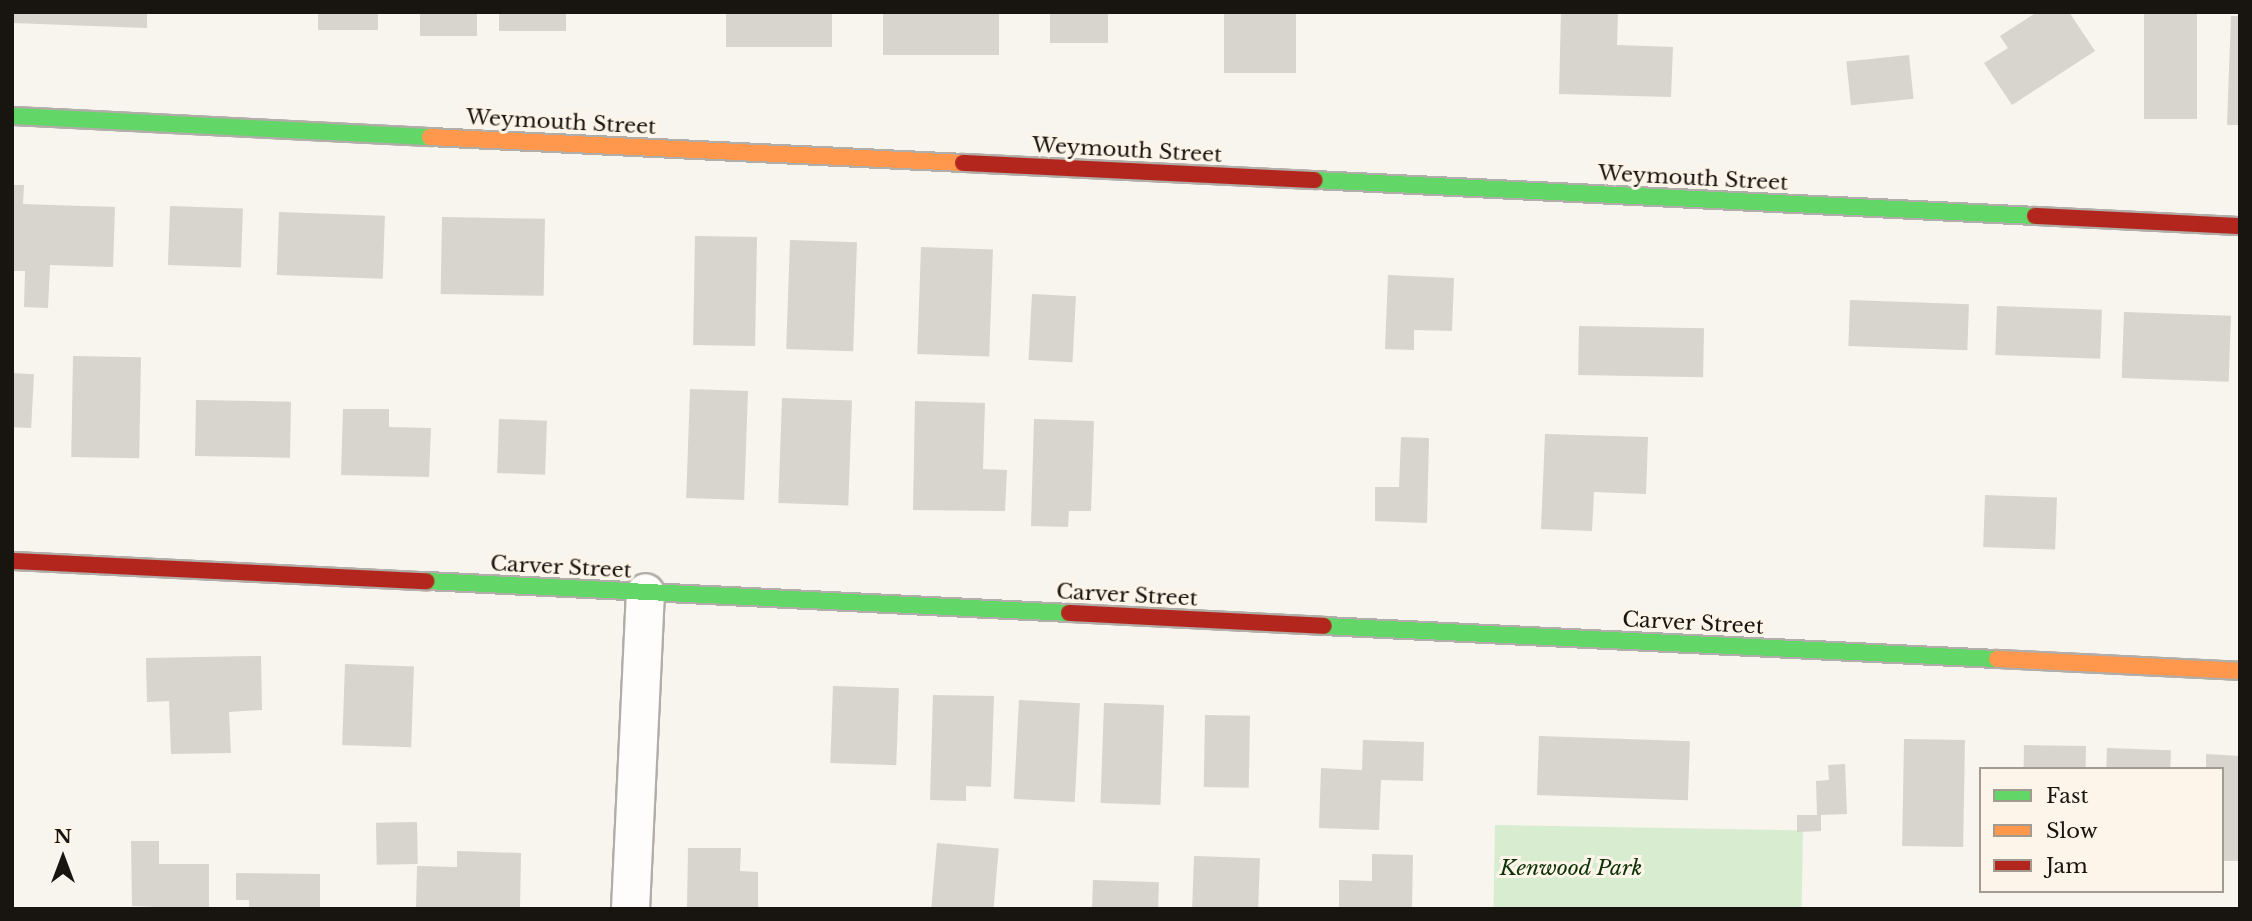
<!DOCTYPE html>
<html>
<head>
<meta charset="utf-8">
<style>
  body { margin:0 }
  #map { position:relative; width:2252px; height:921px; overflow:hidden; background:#f8f4ee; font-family:"Libre Baskerville",serif }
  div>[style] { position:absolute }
  .green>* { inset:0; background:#d8ecd0; transform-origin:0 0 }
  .building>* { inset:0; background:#d8d4ce; transform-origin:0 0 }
  .roads { filter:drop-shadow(2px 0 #b1ada8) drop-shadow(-2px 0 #b1ada8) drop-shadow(0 2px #b1ada8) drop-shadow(0 -2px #b1ada8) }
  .street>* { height:37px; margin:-18.5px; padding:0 18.5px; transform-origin:18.5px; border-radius:18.5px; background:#fefdfc }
  .fast>* { height:16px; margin:-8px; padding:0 8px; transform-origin:8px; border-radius:8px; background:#63d668 }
  .slow>* { height:16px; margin:-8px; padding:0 8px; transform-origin:8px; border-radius:8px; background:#ff974d }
  .jam>* { height:16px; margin:-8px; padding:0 8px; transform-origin:8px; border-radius:8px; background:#b3261e }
  span { translate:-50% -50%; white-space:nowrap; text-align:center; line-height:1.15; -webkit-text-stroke:6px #fdf5e9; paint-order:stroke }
  .street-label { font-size:21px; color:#18140f }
  .park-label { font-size:21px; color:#0d3207; font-style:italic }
  .frame { position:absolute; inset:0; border:14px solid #18140f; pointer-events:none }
  .legend { position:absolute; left:1979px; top:767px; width:245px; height:126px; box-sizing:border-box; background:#fdf5e9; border:2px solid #a19b92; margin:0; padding:9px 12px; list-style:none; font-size:21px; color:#18140f }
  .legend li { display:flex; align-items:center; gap:14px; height:35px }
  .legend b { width:35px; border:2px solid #a19b92 }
  .north { position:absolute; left:28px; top:823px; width:70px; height:70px; -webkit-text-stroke:5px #fdf5e9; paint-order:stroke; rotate:0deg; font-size:19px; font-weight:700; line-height:28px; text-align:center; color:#18140f }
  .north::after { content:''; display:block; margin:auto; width:24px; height:32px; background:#18140f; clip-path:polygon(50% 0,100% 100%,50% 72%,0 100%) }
</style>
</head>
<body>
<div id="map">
  <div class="green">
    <div style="left:1495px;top:825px;width:308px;height:84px;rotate:1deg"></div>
  </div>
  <div class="building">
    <div style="clip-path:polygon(12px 12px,147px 12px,147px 28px,12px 23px)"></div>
    <div style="left:318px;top:12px;width:60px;height:18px"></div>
    <div style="left:420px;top:12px;width:57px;height:24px"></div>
    <div style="left:499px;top:12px;width:67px;height:19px"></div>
    <div style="left:726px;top:12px;width:106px;height:35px"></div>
    <div style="left:883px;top:12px;width:116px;height:43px"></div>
    <div style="left:1050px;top:12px;width:58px;height:31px"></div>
    <div style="left:1224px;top:12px;width:72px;height:61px"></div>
    <div style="clip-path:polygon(1561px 12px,1618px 12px,1617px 45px,1673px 47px,1671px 97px,1559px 94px)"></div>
    <div style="clip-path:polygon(2037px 12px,2069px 12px,2095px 51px,2012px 105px,1984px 63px,2008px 48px,2000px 36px)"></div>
    <div style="left:2144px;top:12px;width:53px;height:107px"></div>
    <div style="clip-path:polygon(2231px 16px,2240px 16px,2240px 125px,2227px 125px)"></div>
    <div style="left:1909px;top:55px;width:44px;height:63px;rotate:84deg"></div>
    <div style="clip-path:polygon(12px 185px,24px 185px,23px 204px,115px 207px,113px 267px,50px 265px,48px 308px,24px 307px,25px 271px,12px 271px)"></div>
    <div style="left:170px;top:206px;width:73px;height:59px;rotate:2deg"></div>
    <div style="left:279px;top:212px;width:106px;height:63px;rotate:2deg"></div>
    <div style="left:442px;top:217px;width:103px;height:77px;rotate:1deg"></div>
    <div style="left:695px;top:236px;width:62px;height:109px;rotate:1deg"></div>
    <div style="left:790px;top:240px;width:67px;height:109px;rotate:2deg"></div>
    <div style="left:921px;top:247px;width:72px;height:107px;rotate:2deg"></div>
    <div style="clip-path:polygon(1388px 275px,1454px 278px,1452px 331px,1414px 330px,1414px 350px,1385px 349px)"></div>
    <div style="left:1032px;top:294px;width:44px;height:66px;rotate:3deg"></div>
    <div style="left:1850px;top:300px;width:119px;height:46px;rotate:2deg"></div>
    <div style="left:1997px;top:306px;width:105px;height:49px;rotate:2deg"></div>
    <div style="left:2124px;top:312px;width:107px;height:66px;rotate:2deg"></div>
    <div style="left:1579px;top:326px;width:125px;height:49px;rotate:1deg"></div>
    <div style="left:73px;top:356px;width:68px;height:101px;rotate:1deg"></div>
    <div style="left:12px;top:373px;width:22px;height:54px;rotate:3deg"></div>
    <div style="left:690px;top:389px;width:58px;height:109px;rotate:2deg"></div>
    <div style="left:782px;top:398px;width:70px;height:105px;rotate:2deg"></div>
    <div style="left:196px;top:400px;width:95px;height:56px;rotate:1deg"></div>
    <div style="clip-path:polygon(915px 401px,985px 403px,983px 469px,1007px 470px,1005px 511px,913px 510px)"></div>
    <div style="clip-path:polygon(343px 409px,389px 409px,389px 427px,431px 428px,429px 477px,341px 475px)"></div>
    <div style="left:499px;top:419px;width:48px;height:54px;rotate:2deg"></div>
    <div style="clip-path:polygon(1034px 419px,1094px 421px,1091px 511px,1069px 511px,1068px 527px,1031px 526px)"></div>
    <div style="clip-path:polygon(1545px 434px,1648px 437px,1646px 494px,1594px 492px,1592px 531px,1541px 529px)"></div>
    <div style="clip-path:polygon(1401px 437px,1429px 438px,1427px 523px,1375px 521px,1375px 487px,1399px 487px)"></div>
    <div style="left:1985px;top:495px;width:72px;height:52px;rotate:2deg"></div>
    <div style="clip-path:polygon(261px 656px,262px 710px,229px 712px,231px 753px,171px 754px,169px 701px,147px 702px,146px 658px)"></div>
    <div style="left:345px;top:664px;width:69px;height:81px;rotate:2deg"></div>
    <div style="left:833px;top:686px;width:66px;height:77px;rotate:2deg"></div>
    <div style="clip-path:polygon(933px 695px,994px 696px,991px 787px,966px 786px,966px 801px,930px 800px)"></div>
    <div style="left:1019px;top:700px;width:61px;height:99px;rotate:3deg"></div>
    <div style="left:1104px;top:703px;width:60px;height:100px;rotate:2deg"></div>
    <div style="left:1205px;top:715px;width:45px;height:72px;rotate:1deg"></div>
    <div style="left:1539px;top:736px;width:151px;height:59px;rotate:2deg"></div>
    <div style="left:1904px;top:739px;width:61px;height:107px;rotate:1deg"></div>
    <div style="clip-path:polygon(1363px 740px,1424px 742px,1423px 781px,1381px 780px,1379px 830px,1319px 828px,1321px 768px,1362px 770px)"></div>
    <div style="left:2024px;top:745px;width:62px;height:24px;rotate:1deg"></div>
    <div style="left:2107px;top:748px;width:64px;height:21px;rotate:2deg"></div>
    <div style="clip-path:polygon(2206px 754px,2240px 756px,2240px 861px,2222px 861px,2222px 769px,2206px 769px)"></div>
    <div style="clip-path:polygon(1845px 764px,1847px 814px,1821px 815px,1821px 831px,1797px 832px,1797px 815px,1817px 815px,1816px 781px,1829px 780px,1828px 765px)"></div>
    <div style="left:417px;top:822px;width:42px;height:41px;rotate:89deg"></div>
    <div style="clip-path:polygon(131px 841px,159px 841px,159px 864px,209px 864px,209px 909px,132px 906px)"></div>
    <div style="left:937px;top:843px;width:62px;height:66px;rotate:5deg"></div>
    <div style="clip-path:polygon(688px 848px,741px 848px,740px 871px,758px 872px,758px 909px,687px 909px)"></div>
    <div style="clip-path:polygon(457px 851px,521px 853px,520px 909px,416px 909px,417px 866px,457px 867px)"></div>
    <div style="clip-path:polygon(1372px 854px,1413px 855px,1412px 909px,1339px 909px,1339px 880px,1372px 881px)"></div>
    <div style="left:1194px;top:856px;width:66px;height:53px;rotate:2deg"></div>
    <div style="clip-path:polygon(236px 873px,320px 874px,320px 909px,249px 909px,249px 900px,236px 900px)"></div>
    <div style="left:1093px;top:880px;width:66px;height:29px;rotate:2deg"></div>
  </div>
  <div class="roads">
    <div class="street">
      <div style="left:630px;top:909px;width:317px;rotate:-87.3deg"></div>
    </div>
    <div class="fast">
      <div style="left:12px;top:116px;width:419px;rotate:2.9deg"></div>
      <div style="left:1315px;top:180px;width:721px;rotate:2.86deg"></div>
      <div style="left:427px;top:581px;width:643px;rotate:2.85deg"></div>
      <div style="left:1324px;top:626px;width:674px;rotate:2.81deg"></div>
    </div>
    <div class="slow">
      <div style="left:430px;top:137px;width:534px;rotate:2.79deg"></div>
      <div style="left:1997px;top:659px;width:243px;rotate:2.8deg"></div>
    </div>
    <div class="jam">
      <div style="left:963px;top:163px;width:352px;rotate:2.8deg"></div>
      <div style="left:2035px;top:216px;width:205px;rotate:2.8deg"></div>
      <div style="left:12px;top:561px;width:415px;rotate:2.8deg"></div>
      <div style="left:1069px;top:613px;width:255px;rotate:2.9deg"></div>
    </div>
  </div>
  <div class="street-label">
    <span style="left:561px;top:122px;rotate:3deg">Weymouth Street</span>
    <span style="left:1127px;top:150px;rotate:3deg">Weymouth Street</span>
    <span style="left:1693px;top:178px;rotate:3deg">Weymouth Street</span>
    <span style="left:561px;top:567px;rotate:3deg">Carver Street</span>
    <span style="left:1127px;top:595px;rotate:3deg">Carver Street</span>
    <span style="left:1693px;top:623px;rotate:3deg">Carver Street</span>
  </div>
  <div class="park-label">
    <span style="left:1571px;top:868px">Kenwood Park</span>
  </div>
  <div class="frame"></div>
  <ul class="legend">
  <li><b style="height:9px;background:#63d668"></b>Fast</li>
  <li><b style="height:9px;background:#ff974d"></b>Slow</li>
  <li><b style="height:9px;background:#b3261e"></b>Jam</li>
  </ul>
  <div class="north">N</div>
</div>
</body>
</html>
